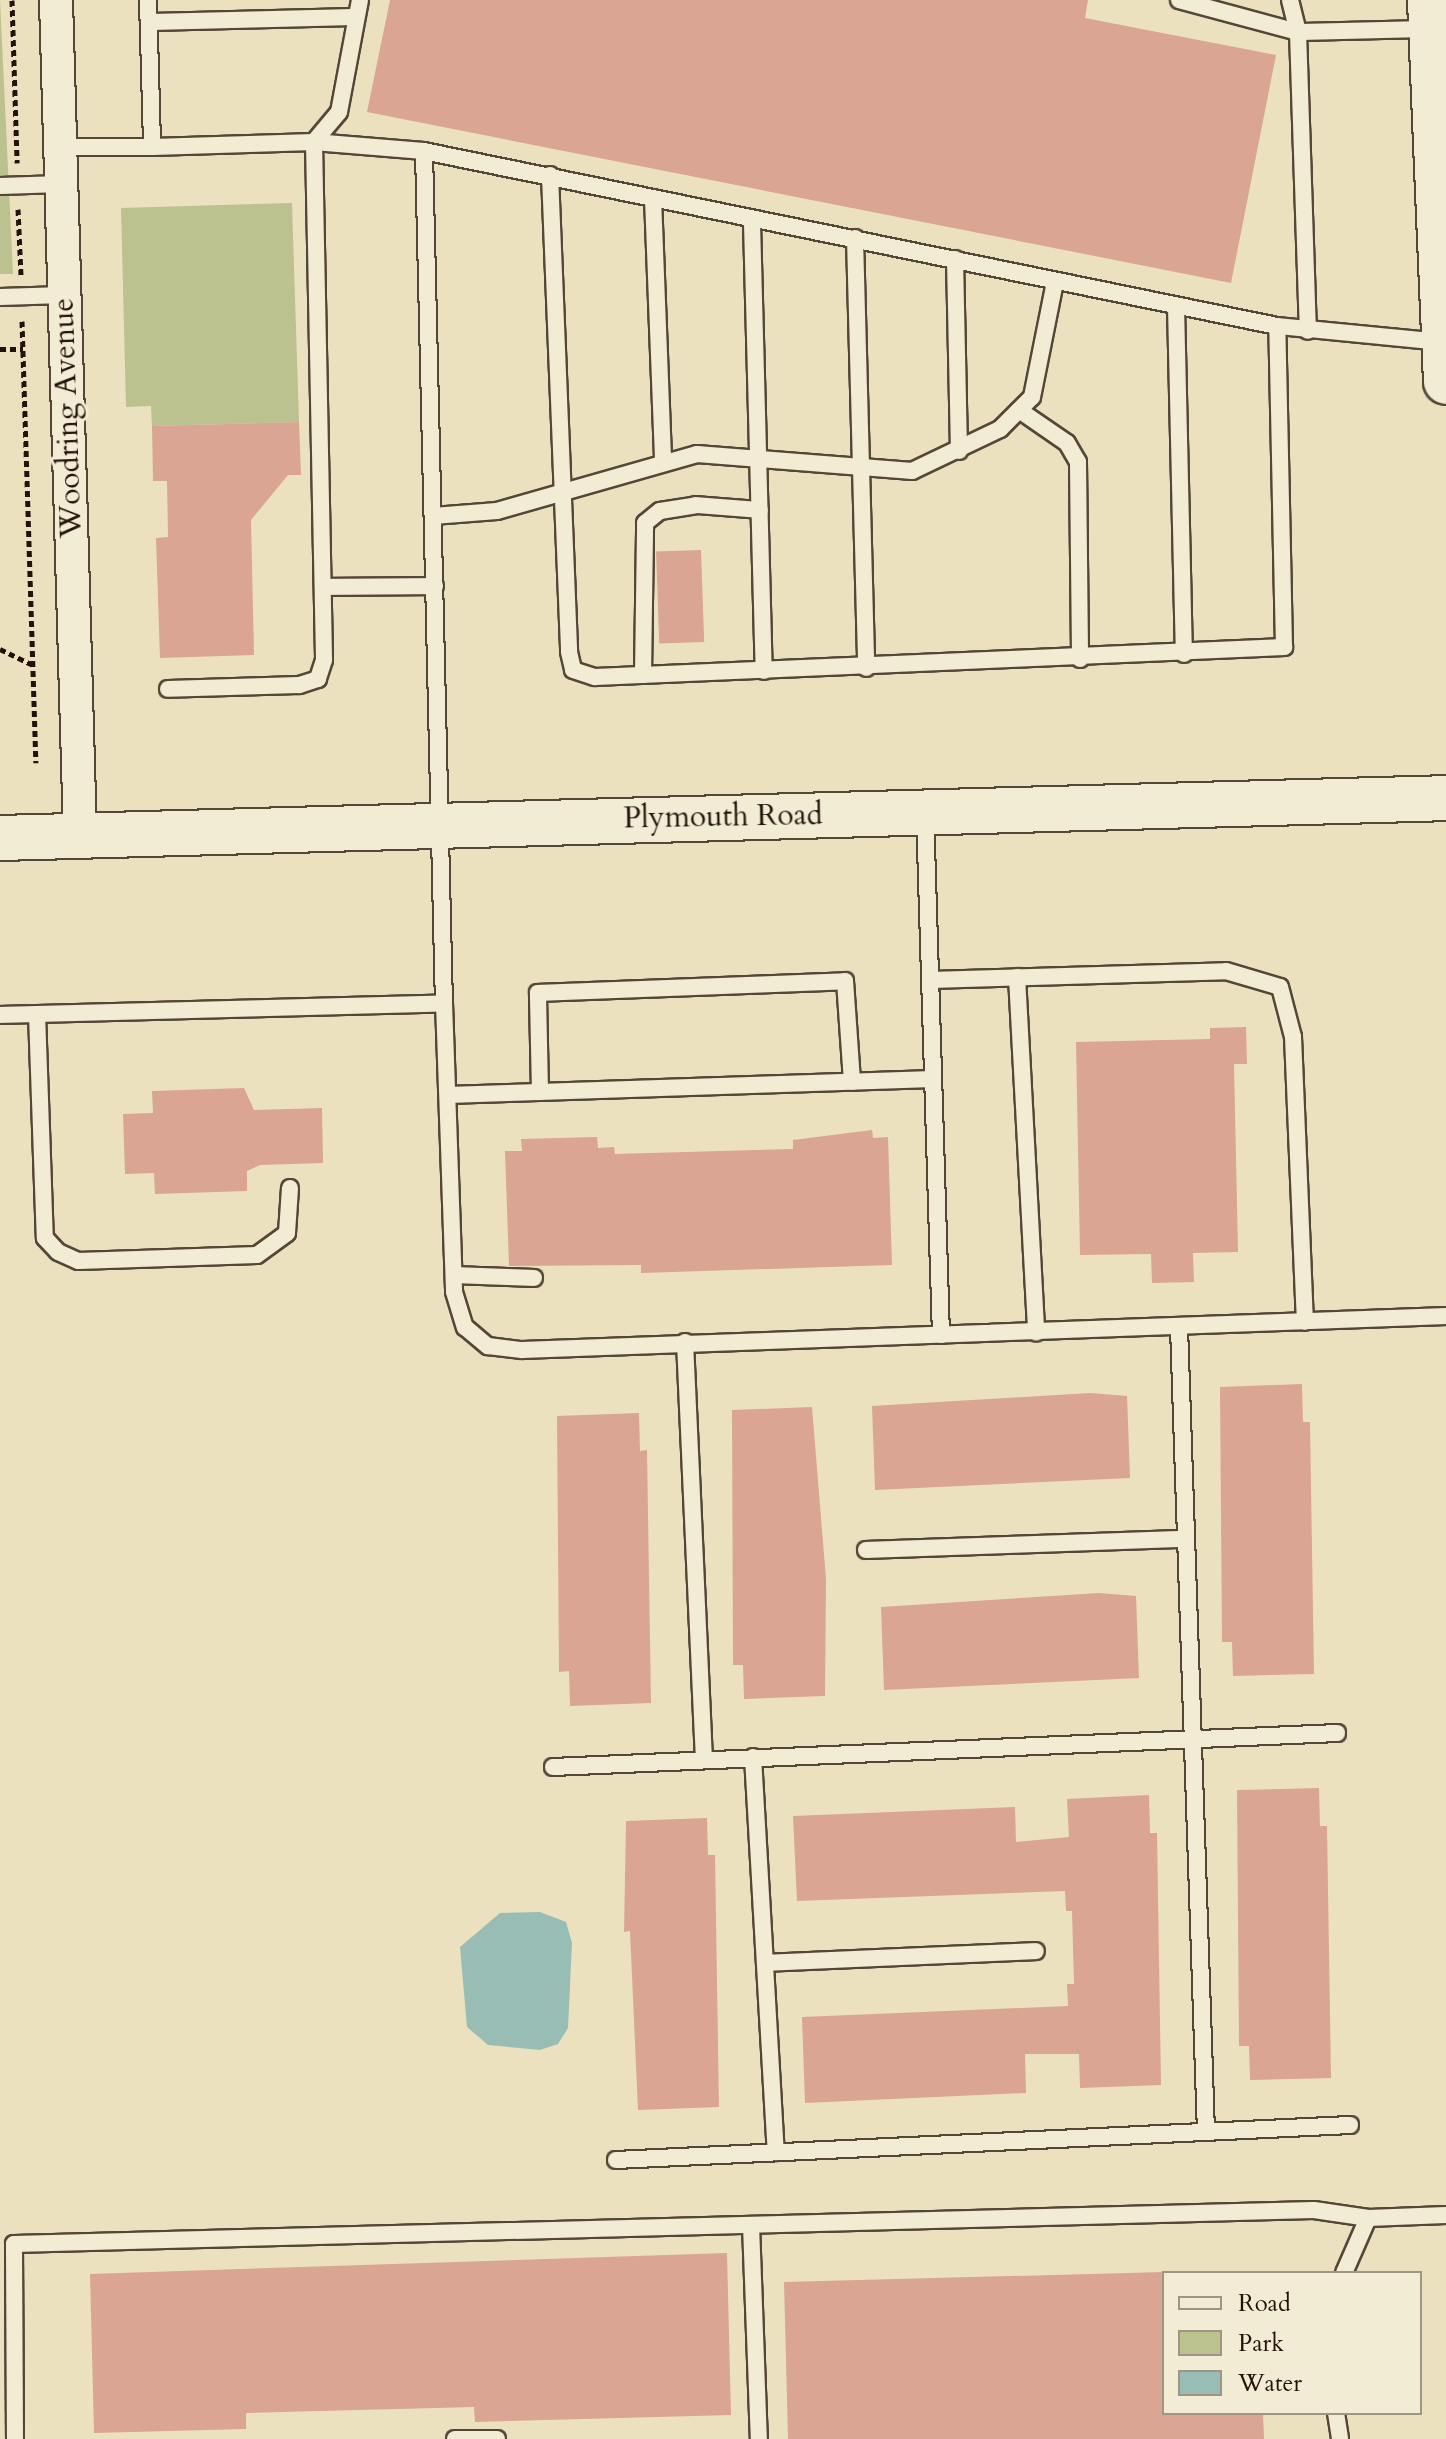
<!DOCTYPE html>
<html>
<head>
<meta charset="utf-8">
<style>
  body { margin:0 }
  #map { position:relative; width:1446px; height:2439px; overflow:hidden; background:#ebe1bf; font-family:Cardo,serif }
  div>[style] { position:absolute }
  .green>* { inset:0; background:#bbc28f }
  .water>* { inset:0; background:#98bdb4 }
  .building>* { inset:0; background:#daa592; transform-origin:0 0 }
  .path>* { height:5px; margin-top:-2.5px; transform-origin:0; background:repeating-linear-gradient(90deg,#24120a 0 6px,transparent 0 10px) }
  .roads { filter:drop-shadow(2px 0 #564637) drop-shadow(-2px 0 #564637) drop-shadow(0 2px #564637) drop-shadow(0 -2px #564637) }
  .lane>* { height:16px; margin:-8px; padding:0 8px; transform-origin:8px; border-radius:8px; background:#f2ecd5 }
  .street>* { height:32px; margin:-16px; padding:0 16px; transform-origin:16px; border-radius:16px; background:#f2ecd5 }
  .secondary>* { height:44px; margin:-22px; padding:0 22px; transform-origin:22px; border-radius:22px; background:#f2ecd5 }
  span { translate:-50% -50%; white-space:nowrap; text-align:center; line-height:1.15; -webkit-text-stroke:6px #f2ecd5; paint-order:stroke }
  .street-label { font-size:30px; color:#24120a }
  .legend { position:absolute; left:1162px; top:2271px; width:260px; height:144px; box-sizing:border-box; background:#f2ecd5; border:2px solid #a09584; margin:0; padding:10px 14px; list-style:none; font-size:24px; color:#24120a }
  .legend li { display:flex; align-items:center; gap:16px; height:40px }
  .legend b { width:40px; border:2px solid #a09584 }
</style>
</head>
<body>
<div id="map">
  <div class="green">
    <div style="clip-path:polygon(0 0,13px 274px,0 274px)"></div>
    <div style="clip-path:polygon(292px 203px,299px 422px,152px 426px,151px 406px,126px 407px,121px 208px)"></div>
  </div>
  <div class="water">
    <div style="clip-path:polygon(540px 1912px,566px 1922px,572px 1943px,568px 2028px,558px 2044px,540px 2050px,488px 2045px,467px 2027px,460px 1947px,500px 1913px)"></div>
  </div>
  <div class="building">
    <div style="clip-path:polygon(390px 0,1088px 0,1085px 18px,1276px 55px,1231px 283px,367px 112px)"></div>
    <div style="clip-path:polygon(299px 422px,301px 475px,288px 475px,251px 520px,254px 655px,160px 658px,156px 538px,168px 537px,167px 481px,153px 481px,152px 426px)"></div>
    <div style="left:701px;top:550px;width:92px;height:45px;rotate:88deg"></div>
    <div style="clip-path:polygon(1246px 1027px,1247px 1064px,1234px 1064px,1238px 1252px,1193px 1253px,1194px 1282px,1152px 1283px,1151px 1254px,1080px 1255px,1076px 1042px,1210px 1039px,1210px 1028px)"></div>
    <div style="clip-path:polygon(244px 1088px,254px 1110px,322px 1108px,323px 1163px,260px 1165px,247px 1171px,247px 1191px,155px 1194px,154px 1173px,125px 1174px,123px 1114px,153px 1113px,152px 1091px)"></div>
    <div style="clip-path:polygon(872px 1130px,873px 1138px,888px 1137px,892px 1265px,641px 1273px,641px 1265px,509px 1266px,505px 1151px,522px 1151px,521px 1139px,597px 1137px,598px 1148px,614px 1147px,615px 1154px,793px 1149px,793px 1140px)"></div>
    <div style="clip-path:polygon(1302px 1384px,1303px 1422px,1310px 1422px,1314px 1674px,1233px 1676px,1232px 1642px,1222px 1642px,1220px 1387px)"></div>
    <div style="clip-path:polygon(1090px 1393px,1127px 1396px,1130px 1478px,875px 1490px,872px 1406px)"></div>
    <div style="clip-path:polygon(812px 1407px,826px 1579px,825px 1696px,744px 1699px,743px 1665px,733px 1665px,732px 1410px)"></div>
    <div style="clip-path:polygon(639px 1413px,640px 1451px,647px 1450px,651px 1703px,570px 1706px,569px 1671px,559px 1672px,557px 1416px)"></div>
    <div style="clip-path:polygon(1099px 1593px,1136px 1596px,1139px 1678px,884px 1690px,881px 1607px)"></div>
    <div style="clip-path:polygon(1319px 1788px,1320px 1826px,1327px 1826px,1331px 2078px,1250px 2080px,1249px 2046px,1239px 2046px,1237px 1790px)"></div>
    <div style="clip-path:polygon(1149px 1795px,1150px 1833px,1157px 1833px,1161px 2085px,1080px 2088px,1079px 2054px,1025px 2054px,1026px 2093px,805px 2103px,802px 2017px,1068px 2006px,1067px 1984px,1074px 1984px,1072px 1911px,1066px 1911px,1065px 1891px,797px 1901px,793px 1816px,1015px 1807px,1016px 1842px,1069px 1837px,1067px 1799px)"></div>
    <div style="clip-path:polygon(707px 1818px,708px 1855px,715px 1855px,719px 2107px,638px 2110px,630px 1931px,624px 1932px,626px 1821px)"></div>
    <div style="clip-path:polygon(727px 2253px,731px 2415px,475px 2422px,474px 2407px,246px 2413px,246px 2429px,94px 2433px,90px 2274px)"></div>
    <div style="clip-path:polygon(1164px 2272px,1164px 2413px,1263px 2413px,1264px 2439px,788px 2439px,784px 2282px)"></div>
  </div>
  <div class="path">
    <div style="left:12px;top:0;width:163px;rotate:88.2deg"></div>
    <div style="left:18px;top:209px;width:66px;rotate:87.4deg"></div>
    <div style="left:22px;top:321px;width:442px;rotate:88.2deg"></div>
    <div style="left:0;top:349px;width:23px"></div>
    <div style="left:0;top:649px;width:39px;rotate:26deg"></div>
  </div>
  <div class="roads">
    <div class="lane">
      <div style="left:148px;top:0;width:147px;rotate:88.4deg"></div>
      <div style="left:152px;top:147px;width:162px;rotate:-1.8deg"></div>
      <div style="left:314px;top:142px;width:518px;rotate:88.89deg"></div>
      <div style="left:324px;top:660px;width:20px;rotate:108deg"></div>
      <div style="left:318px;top:679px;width:20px;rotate:162deg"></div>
      <div style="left:299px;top:685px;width:131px;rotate:178.3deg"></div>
      <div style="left:360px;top:0;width:114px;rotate:100.6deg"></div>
      <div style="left:339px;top:112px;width:39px;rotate:130deg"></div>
      <div style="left:314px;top:142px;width:110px;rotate:4.7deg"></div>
      <div style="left:1179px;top:0;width:123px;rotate:15.1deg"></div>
      <div style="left:1298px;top:32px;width:299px;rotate:88.1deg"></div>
      <div style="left:1290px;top:0;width:33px;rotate:76deg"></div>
      <div style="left:1298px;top:32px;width:130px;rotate:-1.3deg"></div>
      <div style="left:149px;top:22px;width:207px;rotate:-1.4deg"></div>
      <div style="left:60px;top:147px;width:92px"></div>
      <div style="left:550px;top:175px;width:477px;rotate:87.7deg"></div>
      <div style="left:569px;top:652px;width:18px;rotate:77deg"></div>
      <div style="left:573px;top:670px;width:23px;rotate:18deg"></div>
      <div style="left:595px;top:677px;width:690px;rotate:-2.49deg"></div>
      <div style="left:1284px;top:647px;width:321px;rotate:-91.2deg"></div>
      <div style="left:0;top:186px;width:61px;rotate:-1.9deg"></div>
      <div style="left:653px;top:198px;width:264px;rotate:87.8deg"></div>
      <div style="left:752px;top:223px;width:448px;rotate:88.5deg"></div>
      <div style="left:855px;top:238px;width:430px;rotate:88.5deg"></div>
      <div style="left:955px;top:259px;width:192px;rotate:88.8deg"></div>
      <div style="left:0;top:297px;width:64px;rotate:-1.8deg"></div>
      <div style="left:1176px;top:306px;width:348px;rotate:88.7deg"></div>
      <div style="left:1441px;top:342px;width:165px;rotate:-174.4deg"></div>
      <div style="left:1277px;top:326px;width:871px;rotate:-168.41deg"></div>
      <div style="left:424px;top:151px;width:852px;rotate:88.66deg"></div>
      <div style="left:444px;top:1003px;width:289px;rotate:88deg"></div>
      <div style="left:454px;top:1292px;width:37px;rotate:73deg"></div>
      <div style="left:465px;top:1327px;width:30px;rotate:40deg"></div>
      <div style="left:488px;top:1346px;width:34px;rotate:7deg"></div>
      <div style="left:522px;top:1350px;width:925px;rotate:-2.11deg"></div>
      <div style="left:1019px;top:410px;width:58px;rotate:34.5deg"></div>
      <div style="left:1067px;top:443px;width:22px;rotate:60deg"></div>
      <div style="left:1078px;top:462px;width:197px;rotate:89.4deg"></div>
      <div style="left:433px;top:516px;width:64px;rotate:-4.5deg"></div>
      <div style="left:497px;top:511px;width:208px;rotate:-15.9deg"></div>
      <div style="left:697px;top:454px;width:216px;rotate:4.5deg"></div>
      <div style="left:912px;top:471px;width:98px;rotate:-25.5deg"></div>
      <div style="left:1000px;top:429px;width:45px;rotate:-45deg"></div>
      <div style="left:1032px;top:397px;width:117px;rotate:-78.7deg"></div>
      <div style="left:323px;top:587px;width:112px;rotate:-0.5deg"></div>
      <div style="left:643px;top:675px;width:152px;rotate:-89.2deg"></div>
      <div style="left:645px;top:523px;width:19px;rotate:-39deg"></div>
      <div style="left:660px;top:511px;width:36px;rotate:-9deg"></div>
      <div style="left:696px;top:505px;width:64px;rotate:4.5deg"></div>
      <div style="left:925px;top:812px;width:523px;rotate:88.25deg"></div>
      <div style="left:1017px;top:977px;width:356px;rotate:86.9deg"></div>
      <div style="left:930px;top:980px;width:296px;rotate:-1.7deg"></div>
      <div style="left:1226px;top:971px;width:56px;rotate:16.5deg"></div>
      <div style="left:1280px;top:987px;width:52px;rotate:75.4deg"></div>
      <div style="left:1293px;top:1037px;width:285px;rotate:87.6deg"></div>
      <div style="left:37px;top:1014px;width:224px;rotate:88deg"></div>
      <div style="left:45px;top:1238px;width:19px;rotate:47deg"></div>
      <div style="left:58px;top:1252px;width:22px;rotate:24deg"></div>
      <div style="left:78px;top:1261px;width:179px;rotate:-1.9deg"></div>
      <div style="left:257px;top:1255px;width:37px;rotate:-36deg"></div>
      <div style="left:287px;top:1233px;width:45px;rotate:-86.2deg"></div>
      <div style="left:0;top:1015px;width:444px;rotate:-1.5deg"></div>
      <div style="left:540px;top:1092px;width:99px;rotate:-91.2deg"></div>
      <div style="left:538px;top:993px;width:307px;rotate:-2.2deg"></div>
      <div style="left:845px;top:981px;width:101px;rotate:86deg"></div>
      <div style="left:448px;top:1095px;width:485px;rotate:-1.9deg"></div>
      <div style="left:454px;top:1275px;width:80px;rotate:2.1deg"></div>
      <div style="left:1179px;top:1327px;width:805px;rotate:88.08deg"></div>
      <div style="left:685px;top:1342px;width:418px;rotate:87.4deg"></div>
      <div style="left:866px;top:1550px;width:319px;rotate:-2deg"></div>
      <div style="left:753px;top:1757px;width:396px;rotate:86.7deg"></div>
      <div style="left:553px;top:1767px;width:785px;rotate:-2.48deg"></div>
      <div style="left:765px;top:1963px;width:271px;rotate:-2.5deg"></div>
      <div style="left:616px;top:2160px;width:735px;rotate:-2.73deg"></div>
      <div style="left:751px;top:2225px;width:214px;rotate:87.9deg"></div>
      <div style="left:1344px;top:2273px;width:60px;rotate:-66.4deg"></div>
      <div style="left:1336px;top:2413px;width:26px;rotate:81deg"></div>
      <div style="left:15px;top:2439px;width:195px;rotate:-90.3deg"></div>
      <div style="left:14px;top:2244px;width:1300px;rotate:-1.5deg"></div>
      <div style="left:1314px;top:2210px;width:55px;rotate:8.4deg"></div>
      <div style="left:1368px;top:2218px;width:78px;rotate:-2.2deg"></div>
      <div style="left:455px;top:2439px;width:42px"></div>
    </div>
    <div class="street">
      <div style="left:56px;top:0;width:835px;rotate:88.35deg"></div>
    </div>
    <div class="secondary">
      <div style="left:1430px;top:0;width:382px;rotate:87.6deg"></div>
      <div style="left:0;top:838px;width:1447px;rotate:-1.58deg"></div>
    </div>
  </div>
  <div class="street-label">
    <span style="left:68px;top:418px;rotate:-92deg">Woodring Avenue</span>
    <span style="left:723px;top:817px;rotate:-1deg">Plymouth Road</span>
  </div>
  <ul class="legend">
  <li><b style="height:10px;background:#f2ecd5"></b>Road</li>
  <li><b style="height:22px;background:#bbc28f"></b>Park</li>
  <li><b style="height:22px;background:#98bdb4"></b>Water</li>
  </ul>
</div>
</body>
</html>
